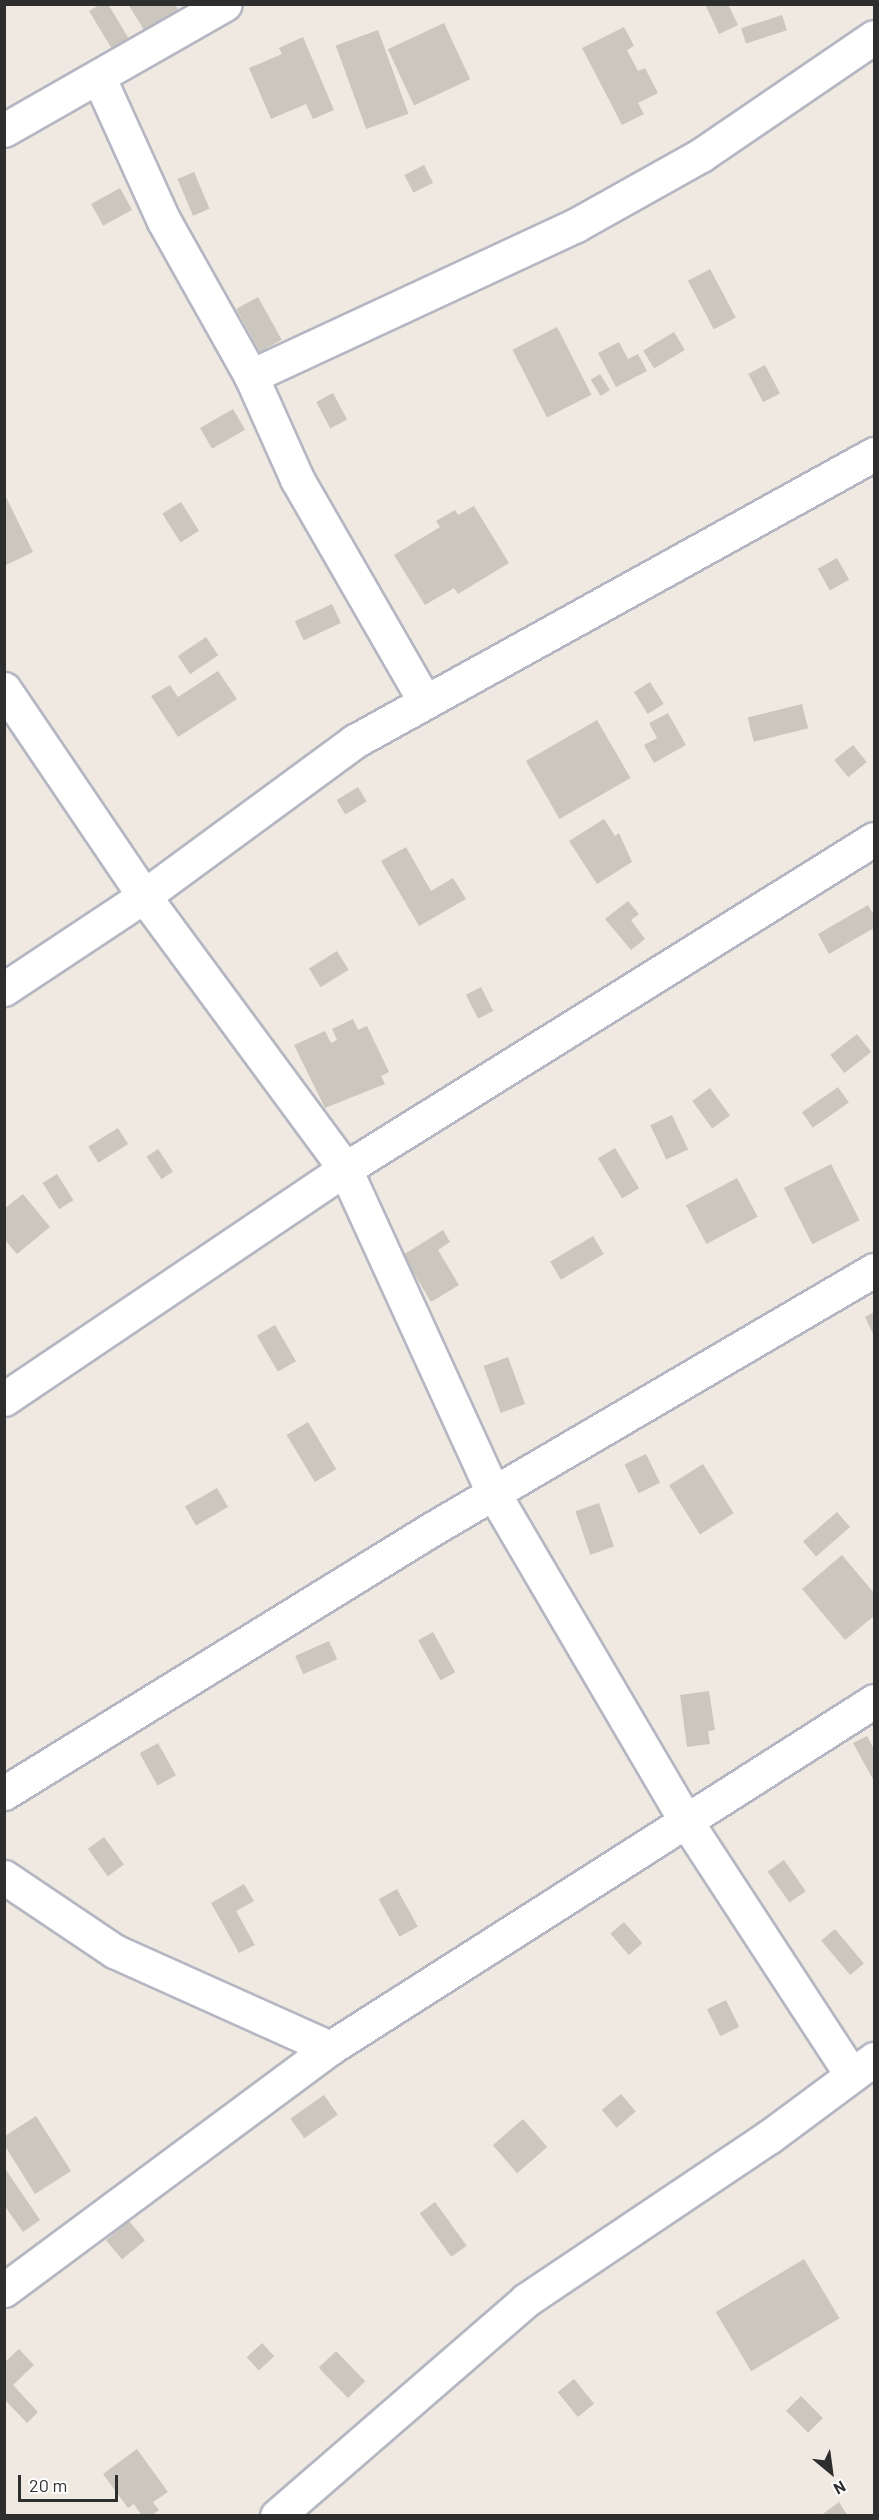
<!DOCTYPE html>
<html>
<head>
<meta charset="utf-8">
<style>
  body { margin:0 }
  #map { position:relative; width:879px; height:2520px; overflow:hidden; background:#efe9e1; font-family:Barlow,sans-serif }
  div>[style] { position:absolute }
  .building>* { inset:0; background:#cbc7bf; transform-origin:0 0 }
  .roads { filter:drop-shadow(2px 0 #b4b7c1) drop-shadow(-2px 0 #b4b7c1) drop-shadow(0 2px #b4b7c1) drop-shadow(0 -2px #b4b7c1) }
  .minor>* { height:33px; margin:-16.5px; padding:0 16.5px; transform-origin:16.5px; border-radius:16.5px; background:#fff }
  span { translate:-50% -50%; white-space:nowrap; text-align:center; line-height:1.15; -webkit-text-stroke:4.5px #fff; paint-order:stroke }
  .frame { position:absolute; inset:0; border:6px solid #2e2e2e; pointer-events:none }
  .north { position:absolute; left:801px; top:2442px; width:60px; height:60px; -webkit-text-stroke:4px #fff; paint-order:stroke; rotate:151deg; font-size:16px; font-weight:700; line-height:24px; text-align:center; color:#2e2e2e }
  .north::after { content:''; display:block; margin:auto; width:21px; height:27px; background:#2e2e2e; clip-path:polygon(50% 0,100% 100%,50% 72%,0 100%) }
  .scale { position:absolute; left:18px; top:2475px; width:100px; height:27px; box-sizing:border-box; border:3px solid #2e2e2e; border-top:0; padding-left:8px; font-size:18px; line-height:21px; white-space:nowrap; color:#2e2e2e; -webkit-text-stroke:4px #fff; paint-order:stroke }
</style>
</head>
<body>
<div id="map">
  <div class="building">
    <div style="clip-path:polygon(101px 4px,108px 4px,135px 49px,118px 59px,89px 11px)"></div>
    <div style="clip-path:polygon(128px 4px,175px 4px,179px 12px,146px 33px)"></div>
    <div style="clip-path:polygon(705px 4px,728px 4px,738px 25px,719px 34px)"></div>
    <div style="left:782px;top:15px;width:16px;height:43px;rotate:72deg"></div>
    <div style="left:444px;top:23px;width:62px;height:62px;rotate:65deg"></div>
    <div style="clip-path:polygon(624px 27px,634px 46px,627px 50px,638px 71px,645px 68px,658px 93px,638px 103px,644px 114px,622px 125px,582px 48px)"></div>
    <div style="left:378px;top:30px;width:89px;height:45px;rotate:70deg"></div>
    <div style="clip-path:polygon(303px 37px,334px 110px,313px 119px,306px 104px,271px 119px,249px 68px,282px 54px,279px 48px)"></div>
    <div style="left:424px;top:165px;width:20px;height:22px;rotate:63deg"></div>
    <div style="left:194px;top:172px;width:40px;height:18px;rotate:67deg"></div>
    <div style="left:120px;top:188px;width:25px;height:33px;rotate:61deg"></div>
    <div style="left:710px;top:269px;width:55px;height:25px;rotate:62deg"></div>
    <div style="left:258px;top:297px;width:49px;height:25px;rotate:61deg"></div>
    <div style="left:557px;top:327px;width:76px;height:50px;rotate:63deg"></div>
    <div style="left:674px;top:332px;width:21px;height:36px;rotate:59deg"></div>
    <div style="clip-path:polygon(619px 342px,628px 359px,638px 354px,647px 371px,616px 387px,598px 353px)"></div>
    <div style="left:765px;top:365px;width:32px;height:19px;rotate:62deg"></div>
    <div style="left:600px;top:374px;width:19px;height:11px;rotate:58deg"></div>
    <div style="left:333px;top:393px;width:30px;height:19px;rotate:62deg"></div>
    <div style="left:233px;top:409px;width:24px;height:38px;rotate:60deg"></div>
    <div style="clip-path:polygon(4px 493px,33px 552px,4px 566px)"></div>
    <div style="left:181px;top:502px;width:34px;height:22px;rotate:58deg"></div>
    <div style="clip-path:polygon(474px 506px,509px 563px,458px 594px,454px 588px,425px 605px,394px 555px,440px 527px,436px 521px,455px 510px,458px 515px)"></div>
    <div style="left:837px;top:558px;width:25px;height:22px;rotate:61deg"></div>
    <div style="left:332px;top:604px;width:21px;height:41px;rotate:65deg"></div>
    <div style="left:206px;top:637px;width:22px;height:34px;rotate:56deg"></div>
    <div style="clip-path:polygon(218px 671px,237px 699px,178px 737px,151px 696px,170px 685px,178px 697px)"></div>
    <div style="left:650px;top:682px;width:26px;height:19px;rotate:58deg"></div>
    <div style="left:802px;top:704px;width:25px;height:56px;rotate:76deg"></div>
    <div style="clip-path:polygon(668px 713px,686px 745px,654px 763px,644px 745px,657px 738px,649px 723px)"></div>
    <div style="left:597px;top:720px;width:67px;height:82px;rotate:60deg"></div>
    <div style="left:853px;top:745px;width:22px;height:24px;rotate:51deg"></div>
    <div style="left:358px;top:787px;width:17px;height:25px;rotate:59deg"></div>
    <div style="clip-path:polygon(604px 819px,615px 836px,619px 833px,632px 862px,597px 884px,569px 841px)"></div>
    <div style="clip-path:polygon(406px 847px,431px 891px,453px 878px,466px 899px,419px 926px,381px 861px)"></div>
    <div style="clip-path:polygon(628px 901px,639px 914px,631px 920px,645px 939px,631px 950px,605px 919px)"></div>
    <div style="clip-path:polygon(868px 905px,874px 915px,874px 928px,829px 954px,818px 934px)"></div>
    <div style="left:337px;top:951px;width:22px;height:33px;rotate:58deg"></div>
    <div style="left:481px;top:987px;width:27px;height:17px;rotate:63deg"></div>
    <div style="clip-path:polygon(353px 1019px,358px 1030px,367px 1026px,389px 1072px,381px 1076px,385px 1084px,325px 1108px,294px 1045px,325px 1031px,331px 1043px,337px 1040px,332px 1029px)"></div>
    <div style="left:857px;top:1034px;width:23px;height:34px;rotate:52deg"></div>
    <div style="left:838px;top:1087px;width:19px;height:44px;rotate:55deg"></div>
    <div style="left:710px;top:1088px;width:34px;height:22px;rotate:54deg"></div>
    <div style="left:672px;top:1115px;width:38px;height:24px;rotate:65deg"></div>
    <div style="left:118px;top:1128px;width:19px;height:35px;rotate:58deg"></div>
    <div style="left:615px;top:1148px;width:47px;height:20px;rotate:59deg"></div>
    <div style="left:158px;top:1149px;width:27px;height:14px;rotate:56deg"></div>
    <div style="left:831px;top:1164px;width:63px;height:53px;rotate:63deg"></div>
    <div style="left:57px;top:1174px;width:31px;height:17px;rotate:58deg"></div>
    <div style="left:737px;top:1178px;width:44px;height:58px;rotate:62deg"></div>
    <div style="clip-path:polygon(23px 1194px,50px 1227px,17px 1254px,4px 1239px,4px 1209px)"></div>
    <div style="clip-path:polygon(443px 1230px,450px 1242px,438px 1250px,459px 1285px,431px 1302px,403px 1255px)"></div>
    <div style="left:593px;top:1236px;width:21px;height:50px;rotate:59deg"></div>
    <div style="clip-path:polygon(874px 1312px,874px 1336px,865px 1317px)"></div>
    <div style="left:275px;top:1325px;width:42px;height:21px;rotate:60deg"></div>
    <div style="left:508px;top:1357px;width:50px;height:26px;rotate:70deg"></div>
    <div style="left:308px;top:1422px;width:55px;height:25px;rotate:59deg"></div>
    <div style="left:646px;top:1454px;width:32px;height:24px;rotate:64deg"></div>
    <div style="left:703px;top:1464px;width:58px;height:40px;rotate:58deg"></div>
    <div style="left:217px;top:1488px;width:22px;height:37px;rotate:60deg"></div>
    <div style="left:599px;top:1503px;width:46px;height:25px;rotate:71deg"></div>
    <div style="left:837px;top:1512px;width:20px;height:45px;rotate:49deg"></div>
    <div style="clip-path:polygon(842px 1555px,874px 1593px,874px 1616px,845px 1640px,802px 1589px)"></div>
    <div style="left:433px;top:1632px;width:46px;height:17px;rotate:61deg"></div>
    <div style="left:329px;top:1641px;width:20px;height:37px;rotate:66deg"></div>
    <div style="clip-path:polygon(709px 1691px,715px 1730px,708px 1731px,710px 1744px,687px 1747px,680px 1695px)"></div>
    <div style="clip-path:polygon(867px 1736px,874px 1749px,874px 1781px,853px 1743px)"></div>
    <div style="left:158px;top:1743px;width:37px;height:21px;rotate:61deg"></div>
    <div style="left:104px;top:1837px;width:34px;height:20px;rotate:54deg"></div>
    <div style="left:784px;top:1860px;width:38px;height:20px;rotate:55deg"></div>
    <div style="clip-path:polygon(244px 1884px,254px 1901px,236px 1911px,255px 1945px,239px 1953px,211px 1903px)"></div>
    <div style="left:397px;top:1889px;width:43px;height:21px;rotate:61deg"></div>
    <div style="left:624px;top:1922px;width:28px;height:18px;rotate:49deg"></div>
    <div style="left:835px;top:1929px;width:45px;height:18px;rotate:50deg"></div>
    <div style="left:726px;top:2000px;width:30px;height:21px;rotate:64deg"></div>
    <div style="left:621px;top:2094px;width:23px;height:25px;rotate:50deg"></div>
    <div style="left:324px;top:2095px;width:24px;height:41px;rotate:55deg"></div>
    <div style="clip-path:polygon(36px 2116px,71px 2171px,35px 2194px,5px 2146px,5px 2136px)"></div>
    <div style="left:523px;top:2119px;width:37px;height:40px;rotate:49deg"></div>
    <div style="clip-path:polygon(4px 2167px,40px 2220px,23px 2232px,4px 2205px)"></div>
    <div style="left:435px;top:2202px;width:54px;height:19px;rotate:54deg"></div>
    <div style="left:129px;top:2221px;width:25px;height:30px;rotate:50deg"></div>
    <div style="left:804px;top:2259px;width:69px;height:103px;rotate:59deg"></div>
    <div style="left:262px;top:2343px;width:18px;height:21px;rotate:47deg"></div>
    <div style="clip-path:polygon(19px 2349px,34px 2365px,13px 2385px,38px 2412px,27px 2423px,4px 2399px,4px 2363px)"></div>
    <div style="left:336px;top:2351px;width:42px;height:24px;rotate:46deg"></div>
    <div style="left:574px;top:2379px;width:32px;height:21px;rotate:51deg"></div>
    <div style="left:801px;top:2396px;width:31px;height:21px;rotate:45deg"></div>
    <div style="clip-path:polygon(137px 2449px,168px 2492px,153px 2502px,159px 2510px,151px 2516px,142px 2516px,134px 2504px,128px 2508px,103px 2474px)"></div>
    <div style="clip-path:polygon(839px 2502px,848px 2516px,820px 2516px)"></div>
  </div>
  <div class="roads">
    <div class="minor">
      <div style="left:99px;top:78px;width:157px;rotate:65.6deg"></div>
      <div style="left:164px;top:221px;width:178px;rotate:60.7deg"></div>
      <div style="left:251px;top:376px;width:113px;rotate:65.9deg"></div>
      <div style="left:297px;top:479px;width:255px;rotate:60.1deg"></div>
      <div style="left:4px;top:130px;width:254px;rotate:-29.7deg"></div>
      <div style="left:251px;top:376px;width:358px;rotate:-24.9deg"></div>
      <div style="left:576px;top:225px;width:143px;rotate:-29.2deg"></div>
      <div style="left:701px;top:155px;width:209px;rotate:-34.3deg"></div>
      <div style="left:4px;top:689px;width:250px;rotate:55.9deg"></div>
      <div style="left:144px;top:896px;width:339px;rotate:53.6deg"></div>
      <div style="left:345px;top:1169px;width:358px;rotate:65.4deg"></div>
      <div style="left:494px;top:1494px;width:379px;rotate:59.6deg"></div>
      <div style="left:686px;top:1821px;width:302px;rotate:56.9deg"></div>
      <div style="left:4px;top:989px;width:168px;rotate:-33.6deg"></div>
      <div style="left:144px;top:896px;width:262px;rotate:-36.3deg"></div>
      <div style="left:355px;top:741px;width:593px;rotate:-28.94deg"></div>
      <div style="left:4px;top:1399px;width:411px;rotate:-34deg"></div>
      <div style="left:345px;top:1169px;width:623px;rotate:-31.96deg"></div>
      <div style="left:4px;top:1793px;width:503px;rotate:-31.67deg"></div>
      <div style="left:432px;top:1529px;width:512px;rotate:-30.37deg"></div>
      <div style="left:4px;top:1877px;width:133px;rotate:33.9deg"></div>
      <div style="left:114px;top:1951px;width:237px;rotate:24.2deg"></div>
      <div style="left:4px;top:2290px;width:406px;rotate:-36.6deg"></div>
      <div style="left:330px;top:2048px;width:645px;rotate:-32.53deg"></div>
      <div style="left:277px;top:2516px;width:330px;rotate:-40.9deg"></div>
      <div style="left:526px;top:2300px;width:293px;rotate:-33.9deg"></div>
      <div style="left:769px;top:2137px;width:131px;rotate:-36.6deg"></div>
    </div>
  </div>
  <div class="frame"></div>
  <div class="north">N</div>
  <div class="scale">20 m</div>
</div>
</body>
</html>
